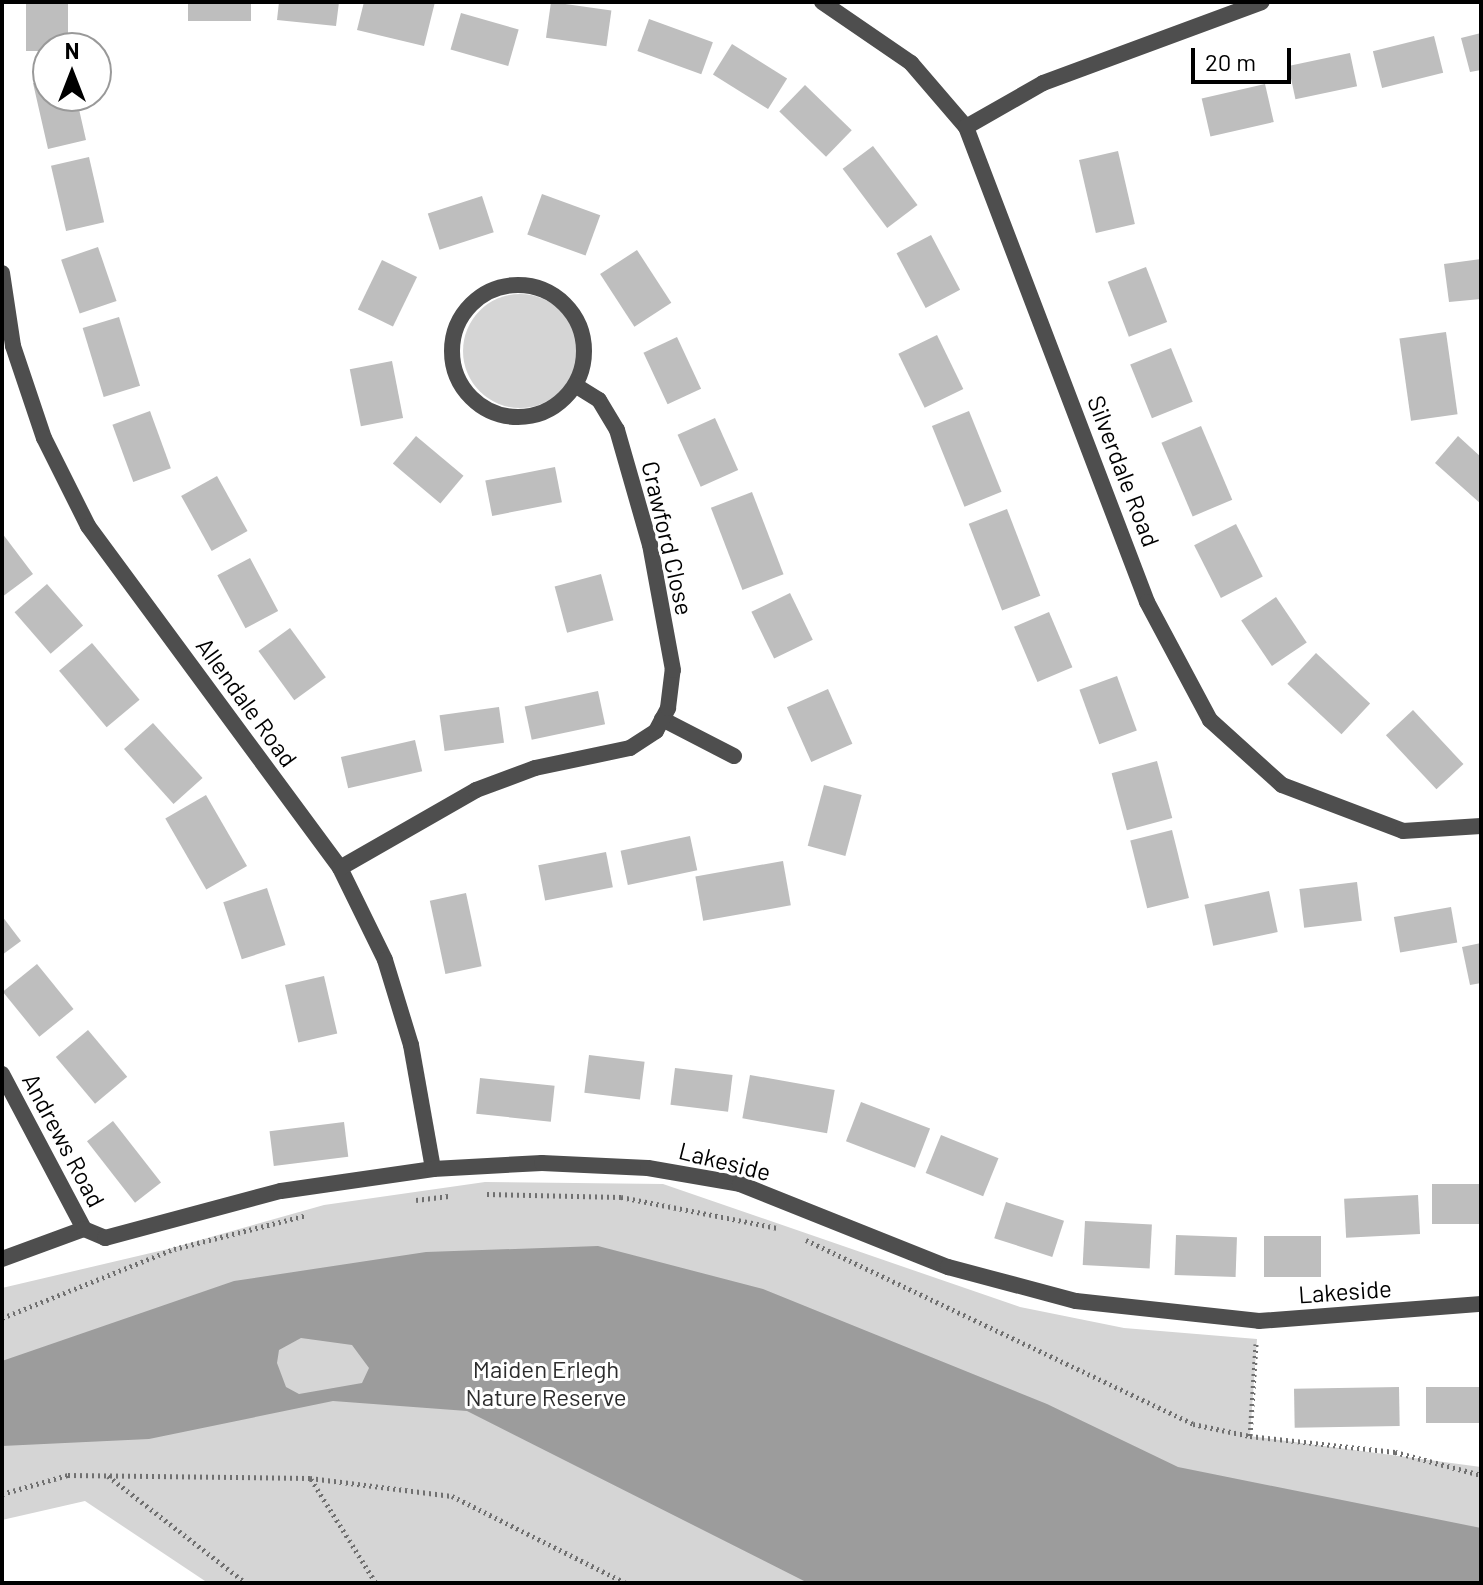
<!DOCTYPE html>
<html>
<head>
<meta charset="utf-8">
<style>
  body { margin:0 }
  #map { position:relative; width:1483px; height:1585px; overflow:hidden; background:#fff; font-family:Barlow,sans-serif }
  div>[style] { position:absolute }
  .green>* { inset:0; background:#d5d5d5 }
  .round { border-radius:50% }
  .water>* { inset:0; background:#9c9c9c }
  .building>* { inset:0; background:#bebebe; transform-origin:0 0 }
  .path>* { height:5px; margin-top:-2.5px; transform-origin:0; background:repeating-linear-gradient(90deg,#707070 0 2px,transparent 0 6px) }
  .street>* { height:16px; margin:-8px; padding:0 8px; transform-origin:8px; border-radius:8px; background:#4e4e4e }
  .street>.ring { margin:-8px; padding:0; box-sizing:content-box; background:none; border:16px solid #4e4e4e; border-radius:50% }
  span { translate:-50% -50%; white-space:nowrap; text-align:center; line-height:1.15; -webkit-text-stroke:6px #fff; paint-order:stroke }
  .street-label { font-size:24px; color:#000 }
  .park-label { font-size:24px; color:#2c2c2c }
  .frame { position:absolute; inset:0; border:4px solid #000; pointer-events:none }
  .north { position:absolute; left:32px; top:32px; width:80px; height:80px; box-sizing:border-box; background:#fff; border:2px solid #999; border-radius:50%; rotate:0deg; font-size:22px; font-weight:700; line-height:32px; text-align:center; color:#000 }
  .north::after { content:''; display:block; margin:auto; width:28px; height:36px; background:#000; clip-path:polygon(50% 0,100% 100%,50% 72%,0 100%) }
  .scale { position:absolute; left:1191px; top:48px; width:100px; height:36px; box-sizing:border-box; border:4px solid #000; border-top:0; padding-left:10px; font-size:24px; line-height:28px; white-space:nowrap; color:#000; -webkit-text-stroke:6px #fff; paint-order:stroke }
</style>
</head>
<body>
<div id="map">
  <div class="green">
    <div class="round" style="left:463px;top:294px;width:114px;height:114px"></div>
    <div style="clip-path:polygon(485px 1182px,663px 1184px,1020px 1307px,1124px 1328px,1257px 1339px,1250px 1436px,1481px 1467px,1481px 1583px,208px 1583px,85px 1501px,2px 1520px,2px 1288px,172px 1248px,324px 1205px)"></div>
  </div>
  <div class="water">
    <div style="clip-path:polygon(evenodd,598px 1246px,763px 1289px,1047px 1404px,1178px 1467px,1481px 1528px,1481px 1583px,808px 1583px,467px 1411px,333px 1401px,149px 1439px,2px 1446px,2px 1361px,234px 1281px,426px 1252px,598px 1246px,301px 1338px,352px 1345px,369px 1368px,362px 1383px,299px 1394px,286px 1387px,277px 1363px,279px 1350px,301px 1338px)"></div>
  </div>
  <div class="building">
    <div style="left:26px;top:2px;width:42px;height:49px"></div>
    <div style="left:188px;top:2px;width:63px;height:19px"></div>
    <div style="clip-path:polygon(279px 2px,339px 2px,336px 26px,277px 20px)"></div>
    <div style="clip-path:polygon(364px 2px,435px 2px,424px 46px,357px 30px)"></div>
    <div style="left:551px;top:2px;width:61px;height:36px;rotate:8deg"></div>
    <div style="left:461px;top:13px;width:60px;height:38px;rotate:16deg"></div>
    <div style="left:649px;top:19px;width:68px;height:34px;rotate:20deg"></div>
    <div style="clip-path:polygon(1481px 33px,1481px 70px,1470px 72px,1461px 38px)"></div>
    <div style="left:1434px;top:36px;width:38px;height:63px;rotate:76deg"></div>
    <div style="left:732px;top:44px;width:65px;height:36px;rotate:32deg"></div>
    <div style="left:1350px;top:53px;width:34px;height:63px;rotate:78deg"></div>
    <div style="clip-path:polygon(48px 80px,48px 96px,76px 96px,86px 140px,48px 149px,33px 83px)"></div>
    <div style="left:1265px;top:84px;width:39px;height:65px;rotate:77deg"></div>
    <div style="left:805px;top:85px;width:65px;height:37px;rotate:44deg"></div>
    <div style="left:873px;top:146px;width:74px;height:38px;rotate:53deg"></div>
    <div style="left:1118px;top:151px;width:75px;height:40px;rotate:77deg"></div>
    <div style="left:89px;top:157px;width:67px;height:39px;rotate:77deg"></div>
    <div style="left:542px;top:194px;width:62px;height:43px;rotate:20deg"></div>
    <div style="left:482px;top:196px;width:38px;height:57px;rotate:72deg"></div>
    <div style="left:931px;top:235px;width:62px;height:39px;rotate:62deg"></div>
    <div style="left:98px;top:247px;width:57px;height:39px;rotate:71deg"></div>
    <div style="left:637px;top:250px;width:63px;height:44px;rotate:57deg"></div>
    <div style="clip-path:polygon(1481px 259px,1481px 299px,1449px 302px,1444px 264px)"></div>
    <div style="left:382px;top:260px;width:39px;height:55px;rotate:26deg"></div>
    <div style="left:1146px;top:267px;width:59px;height:41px;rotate:69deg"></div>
    <div style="left:119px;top:317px;width:72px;height:38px;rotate:73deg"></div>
    <div style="left:1446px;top:332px;width:83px;height:47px;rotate:82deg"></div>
    <div style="left:937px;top:335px;width:60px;height:43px;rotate:64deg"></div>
    <div style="left:677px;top:337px;width:57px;height:37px;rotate:65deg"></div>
    <div style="left:1171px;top:348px;width:58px;height:44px;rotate:68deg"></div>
    <div style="left:392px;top:361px;width:58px;height:43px;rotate:79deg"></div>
    <div style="left:150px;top:411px;width:61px;height:40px;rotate:70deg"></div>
    <div style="left:969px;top:411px;width:87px;height:40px;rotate:68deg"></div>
    <div style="left:715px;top:418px;width:57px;height:41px;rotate:66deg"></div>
    <div style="left:1201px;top:426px;width:80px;height:43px;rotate:67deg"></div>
    <div style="left:416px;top:436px;width:62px;height:36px;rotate:40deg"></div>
    <div style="clip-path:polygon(1458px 436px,1481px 457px,1481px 504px,1435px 463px)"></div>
    <div style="left:555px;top:467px;width:36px;height:71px;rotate:79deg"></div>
    <div style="left:217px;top:476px;width:63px;height:41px;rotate:61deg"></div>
    <div style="left:752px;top:492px;width:88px;height:44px;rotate:69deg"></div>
    <div style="left:1007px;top:509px;width:93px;height:41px;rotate:69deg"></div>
    <div style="left:1236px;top:524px;width:59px;height:47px;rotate:63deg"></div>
    <div style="clip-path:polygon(2px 533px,33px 574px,2px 597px)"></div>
    <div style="left:250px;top:558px;width:60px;height:37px;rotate:62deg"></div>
    <div style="left:601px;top:574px;width:48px;height:48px;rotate:75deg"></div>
    <div style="left:47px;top:584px;width:55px;height:43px;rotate:49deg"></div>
    <div style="left:790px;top:593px;width:52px;height:43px;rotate:64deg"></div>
    <div style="left:1276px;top:597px;width:55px;height:42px;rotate:56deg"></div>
    <div style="left:1049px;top:612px;width:60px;height:38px;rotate:67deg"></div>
    <div style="left:290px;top:628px;width:61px;height:39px;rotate:54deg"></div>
    <div style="left:92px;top:643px;width:74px;height:43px;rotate:50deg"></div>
    <div style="left:1316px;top:653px;width:74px;height:42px;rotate:43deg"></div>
    <div style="left:1117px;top:676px;width:58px;height:40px;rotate:70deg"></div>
    <div style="left:828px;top:689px;width:60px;height:45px;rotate:66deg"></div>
    <div style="left:598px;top:691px;width:34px;height:75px;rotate:78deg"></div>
    <div style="left:499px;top:707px;width:36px;height:60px;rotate:82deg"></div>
    <div style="left:1413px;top:710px;width:74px;height:37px;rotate:47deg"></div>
    <div style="left:153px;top:723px;width:74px;height:39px;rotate:48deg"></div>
    <div style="left:415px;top:740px;width:32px;height:76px;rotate:77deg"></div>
    <div style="left:1157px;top:761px;width:59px;height:47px;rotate:75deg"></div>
    <div style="left:824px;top:785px;width:39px;height:63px;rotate:15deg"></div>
    <div style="left:206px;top:795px;width:82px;height:47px;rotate:60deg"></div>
    <div style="left:1172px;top:830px;width:70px;height:43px;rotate:76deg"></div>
    <div style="left:690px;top:836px;width:35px;height:71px;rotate:78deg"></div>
    <div style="left:606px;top:852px;width:36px;height:69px;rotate:79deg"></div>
    <div style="left:783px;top:861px;width:45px;height:89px;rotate:80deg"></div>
    <div style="left:1357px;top:882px;width:39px;height:58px;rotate:83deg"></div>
    <div style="left:267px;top:888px;width:60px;height:46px;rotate:72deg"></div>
    <div style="left:1269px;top:891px;width:42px;height:66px;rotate:78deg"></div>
    <div style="left:466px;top:893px;width:75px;height:37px;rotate:78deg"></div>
    <div style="left:1451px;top:907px;width:36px;height:58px;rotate:80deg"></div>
    <div style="clip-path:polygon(2px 916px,21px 941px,2px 955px)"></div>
    <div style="clip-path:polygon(1481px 943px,1481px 983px,1470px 985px,1462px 947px)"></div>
    <div style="left:37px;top:964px;width:58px;height:44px;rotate:51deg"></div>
    <div style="left:324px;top:976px;width:59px;height:40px;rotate:77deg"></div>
    <div style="left:88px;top:1030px;width:61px;height:42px;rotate:50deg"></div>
    <div style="left:589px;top:1055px;width:56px;height:38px;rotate:7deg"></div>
    <div style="left:675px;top:1068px;width:58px;height:37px;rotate:7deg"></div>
    <div style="left:750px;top:1075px;width:86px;height:44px;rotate:10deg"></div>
    <div style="left:480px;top:1078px;width:75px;height:36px;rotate:6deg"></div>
    <div style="left:861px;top:1102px;width:74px;height:42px;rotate:21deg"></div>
    <div style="left:113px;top:1121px;width:78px;height:33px;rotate:52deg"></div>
    <div style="left:344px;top:1122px;width:35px;height:75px;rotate:83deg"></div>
    <div style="left:941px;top:1135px;width:62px;height:41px;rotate:22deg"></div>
    <div style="left:1481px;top:1184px;width:40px;height:49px;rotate:90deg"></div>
    <div style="left:1418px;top:1195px;width:39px;height:74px;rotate:87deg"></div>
    <div style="left:1006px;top:1202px;width:61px;height:38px;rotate:18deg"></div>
    <div style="left:1085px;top:1221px;width:67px;height:44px;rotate:3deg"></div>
    <div style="left:1176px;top:1235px;width:61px;height:40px;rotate:2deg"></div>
    <div style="left:1264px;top:1236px;width:57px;height:41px"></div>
    <div style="left:1399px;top:1387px;width:39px;height:105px;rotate:89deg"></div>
    <div style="left:1481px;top:1387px;width:36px;height:55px;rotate:90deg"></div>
  </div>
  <div class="path">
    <div style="left:487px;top:1194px;width:134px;rotate:1.3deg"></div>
    <div style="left:621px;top:1197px;width:160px;rotate:11.2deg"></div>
    <div style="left:416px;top:1200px;width:33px;rotate:-7deg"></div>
    <div style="left:806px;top:1240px;width:429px;rotate:25.4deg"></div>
    <div style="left:1193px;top:1424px;width:58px;rotate:11.9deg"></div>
    <div style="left:2px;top:1318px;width:185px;rotate:-21.9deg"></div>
    <div style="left:174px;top:1249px;width:137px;rotate:-14.3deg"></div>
    <div style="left:1256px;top:1344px;width:92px;rotate:93.7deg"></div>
    <div style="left:1250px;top:1436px;width:146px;rotate:6.3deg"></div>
    <div style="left:1395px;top:1452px;width:89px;rotate:15deg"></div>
    <div style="left:108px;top:1476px;width:175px;rotate:37.8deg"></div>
    <div style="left:311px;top:1479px;width:123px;rotate:58deg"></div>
    <div style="left:2px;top:1494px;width:69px;rotate:-16.1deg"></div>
    <div style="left:68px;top:1475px;width:242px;rotate:0.7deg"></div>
    <div style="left:310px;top:1478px;width:143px;rotate:7.2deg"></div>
    <div style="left:452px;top:1496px;width:195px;rotate:26.6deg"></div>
  </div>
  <div class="street">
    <div style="left:822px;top:2px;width:108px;rotate:34.4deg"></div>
    <div style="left:911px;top:63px;width:84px;rotate:49.3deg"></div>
    <div style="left:966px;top:127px;width:508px;rotate:69.14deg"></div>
    <div style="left:1147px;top:602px;width:134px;rotate:61.9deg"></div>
    <div style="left:1210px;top:720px;width:97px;rotate:42.1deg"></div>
    <div style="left:1282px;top:785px;width:129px;rotate:20.8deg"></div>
    <div style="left:1403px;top:831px;width:78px;rotate:-3.7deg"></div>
    <div style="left:966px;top:127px;width:89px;rotate:-29.7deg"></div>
    <div style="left:1043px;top:83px;width:233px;rotate:-20.3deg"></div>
    <div style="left:2px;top:273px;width:74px;rotate:81.4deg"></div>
    <div style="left:13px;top:346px;width:97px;rotate:71.4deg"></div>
    <div style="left:44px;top:438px;width:98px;rotate:63.4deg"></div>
    <div style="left:88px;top:526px;width:425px;rotate:53.6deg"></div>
    <div style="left:340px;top:868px;width:102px;rotate:63.9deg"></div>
    <div style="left:385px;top:960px;width:89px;rotate:73deg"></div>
    <div style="left:411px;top:1045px;width:126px;rotate:79.9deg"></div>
    <div class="ring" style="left:452px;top:285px;width:116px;height:116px"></div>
    <div style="left:662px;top:719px;width:81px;rotate:27.2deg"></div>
    <div style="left:340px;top:868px;width:157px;rotate:-29.8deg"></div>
    <div style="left:476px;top:790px;width:63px;rotate:-20.4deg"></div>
    <div style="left:535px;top:768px;width:97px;rotate:-11.9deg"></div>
    <div style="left:630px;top:748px;width:31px;rotate:-33deg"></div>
    <div style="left:656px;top:731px;width:26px;rotate:-62deg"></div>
    <div style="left:668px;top:708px;width:38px;rotate:-83deg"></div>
    <div style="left:673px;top:670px;width:127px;rotate:-100.4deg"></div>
    <div style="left:650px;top:545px;width:120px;rotate:-106deg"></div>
    <div style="left:617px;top:430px;width:35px;rotate:-121deg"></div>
    <div style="left:599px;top:400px;width:28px;rotate:-148deg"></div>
    <div style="left:2px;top:1074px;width:175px;rotate:62.1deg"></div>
    <div style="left:2px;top:1259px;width:87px;rotate:-20.1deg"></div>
    <div style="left:84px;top:1229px;width:23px;rotate:23deg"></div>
    <div style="left:105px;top:1238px;width:182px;rotate:-15deg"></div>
    <div style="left:281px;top:1191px;width:154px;rotate:-8.2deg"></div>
    <div style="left:433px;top:1169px;width:109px;rotate:-3.2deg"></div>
    <div style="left:542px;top:1163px;width:106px;rotate:2.7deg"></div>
    <div style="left:648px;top:1168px;width:93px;rotate:9.9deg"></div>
    <div style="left:740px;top:1184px;width:224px;rotate:21.8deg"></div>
    <div style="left:948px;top:1267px;width:132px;rotate:14.9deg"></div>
    <div style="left:1076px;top:1301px;width:184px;rotate:6.2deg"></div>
    <div style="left:1259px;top:1321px;width:223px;rotate:-4.4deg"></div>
  </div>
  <div class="street-label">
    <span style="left:1124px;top:471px;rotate:69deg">Silverdale Road</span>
    <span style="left:668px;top:538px;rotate:77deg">Crawford Close</span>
    <span style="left:247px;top:702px;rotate:54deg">Allendale Road</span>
    <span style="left:64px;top:1140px;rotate:62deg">Andrews Road</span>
    <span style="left:725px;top:1161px;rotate:14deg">Lakeside</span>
    <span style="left:1345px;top:1291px;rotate:-4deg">Lakeside</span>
  </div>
  <div class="park-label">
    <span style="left:546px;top:1383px">Maiden Erlegh<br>Nature Reserve</span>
  </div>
  <div class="frame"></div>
  <div class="north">N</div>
  <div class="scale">20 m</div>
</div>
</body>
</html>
